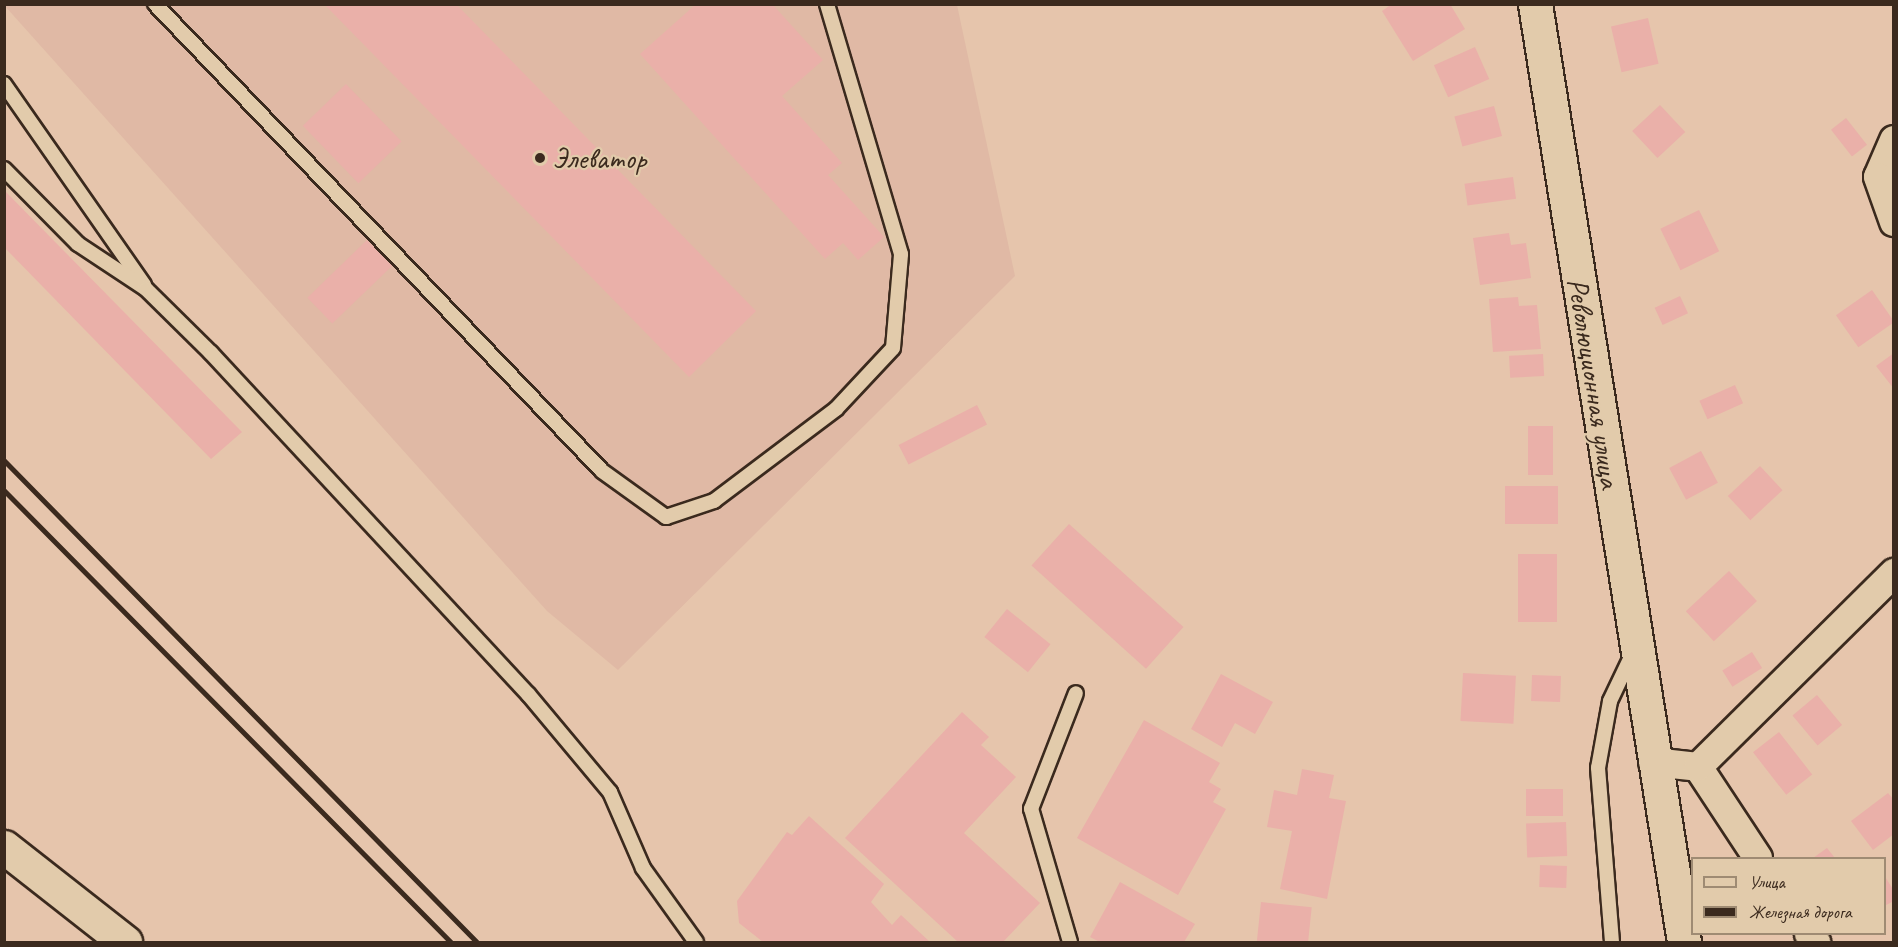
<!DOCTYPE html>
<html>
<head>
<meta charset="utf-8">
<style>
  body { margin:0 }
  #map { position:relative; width:1898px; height:947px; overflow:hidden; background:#e6c5ac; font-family:Caveat,sans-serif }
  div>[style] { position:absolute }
  .built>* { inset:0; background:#e0b9a5 }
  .building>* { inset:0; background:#eab0a9; transform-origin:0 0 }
  .roads { filter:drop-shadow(2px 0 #3b2a1e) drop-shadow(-2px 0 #3b2a1e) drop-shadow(0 2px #3b2a1e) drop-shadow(0 -2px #3b2a1e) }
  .service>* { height:14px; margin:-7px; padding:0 7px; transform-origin:7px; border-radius:7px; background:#e2cbab }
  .minor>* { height:28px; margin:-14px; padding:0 14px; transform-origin:14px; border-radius:14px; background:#e2cbab }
  .secondary>* { height:33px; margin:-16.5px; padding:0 16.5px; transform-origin:16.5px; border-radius:16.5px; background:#e2cbab }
  .rail>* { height:4.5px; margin:-2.25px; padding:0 2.25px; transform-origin:2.25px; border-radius:2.25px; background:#3b2a1e }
  .dots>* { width:16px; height:16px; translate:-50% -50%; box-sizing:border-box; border:3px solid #e2cbab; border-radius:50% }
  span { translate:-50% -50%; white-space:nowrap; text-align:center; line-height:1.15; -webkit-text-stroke:4.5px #e2cbab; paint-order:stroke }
  .poi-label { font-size:30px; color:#3b2a1e }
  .left { translate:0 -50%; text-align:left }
  .street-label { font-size:30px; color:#3b2a1e }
  .frame { position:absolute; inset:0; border:6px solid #3b2a1e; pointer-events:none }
  .legend { position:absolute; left:1691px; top:857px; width:195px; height:78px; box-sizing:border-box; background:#e2cbab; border:2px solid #9f8b73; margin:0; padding:8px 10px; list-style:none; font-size:18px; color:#3b2a1e }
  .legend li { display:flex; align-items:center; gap:12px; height:30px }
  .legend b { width:30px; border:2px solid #9f8b73 }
</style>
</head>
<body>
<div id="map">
  <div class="built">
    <div style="clip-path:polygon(4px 5px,957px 5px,1015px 276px,618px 670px,547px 611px)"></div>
  </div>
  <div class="building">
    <div style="clip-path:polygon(324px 4px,456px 4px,756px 311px,689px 377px)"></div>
    <div style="clip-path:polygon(1392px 4px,1450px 4px,1465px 29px,1413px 61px,1382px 11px)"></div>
    <div style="clip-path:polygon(695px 5px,773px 5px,823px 60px,782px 96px,842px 163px,828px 175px,884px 237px,858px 260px,843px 243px,825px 259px,640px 54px)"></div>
    <div style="left:1648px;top:18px;width:47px;height:38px;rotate:77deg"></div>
    <div style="left:1475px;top:47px;width:35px;height:45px;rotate:66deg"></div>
    <div style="left:346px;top:84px;width:80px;height:60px;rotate:46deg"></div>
    <div style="left:1660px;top:105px;width:37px;height:38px;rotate:47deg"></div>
    <div style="left:1494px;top:106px;width:31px;height:41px;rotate:75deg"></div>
    <div style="left:1846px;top:118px;width:34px;height:19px;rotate:52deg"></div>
    <div style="left:1513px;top:177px;width:22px;height:49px;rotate:82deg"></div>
    <div style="clip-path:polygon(4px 190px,242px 432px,211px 459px,4px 247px)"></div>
    <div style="left:1699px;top:210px;width:46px;height:43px;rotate:64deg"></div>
    <div style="clip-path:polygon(1509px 233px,1511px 245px,1526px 243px,1531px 278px,1480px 285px,1473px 238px)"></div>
    <div style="left:367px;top:240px;width:36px;height:83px;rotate:46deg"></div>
    <div style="left:1872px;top:290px;width:39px;height:44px;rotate:55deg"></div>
    <div style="left:1680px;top:296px;width:19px;height:28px;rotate:65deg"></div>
    <div style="clip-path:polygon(1518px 297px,1519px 306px,1537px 305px,1541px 349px,1493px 352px,1489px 299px)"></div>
    <div style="clip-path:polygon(1894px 353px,1894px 389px,1876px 366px)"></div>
    <div style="left:1543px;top:354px;width:22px;height:34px;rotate:87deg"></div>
    <div style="left:1735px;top:385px;width:20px;height:39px;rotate:66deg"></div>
    <div style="left:977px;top:405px;width:22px;height:88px;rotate:63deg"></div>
    <div style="left:1528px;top:426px;width:25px;height:49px"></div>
    <div style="left:1701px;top:451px;width:36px;height:36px;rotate:62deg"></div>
    <div style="left:1760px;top:466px;width:33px;height:44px;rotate:47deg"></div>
    <div style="left:1505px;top:486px;width:53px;height:38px"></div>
    <div style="left:1069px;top:524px;width:154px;height:56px;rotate:42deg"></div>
    <div style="left:1518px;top:554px;width:39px;height:68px"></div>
    <div style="left:1729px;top:571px;width:41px;height:59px;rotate:47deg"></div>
    <div style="left:1007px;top:609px;width:56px;height:36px;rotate:39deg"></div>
    <div style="left:1752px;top:652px;width:19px;height:35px;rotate:58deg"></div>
    <div style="left:1463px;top:673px;width:53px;height:48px;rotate:3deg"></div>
    <div style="clip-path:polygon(1221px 674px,1273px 702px,1255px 734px,1235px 723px,1222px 747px,1191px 729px)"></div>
    <div style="left:1532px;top:675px;width:29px;height:26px;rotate:2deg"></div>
    <div style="left:1817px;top:695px;width:39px;height:32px;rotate:50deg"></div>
    <div style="clip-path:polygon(962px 712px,989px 737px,981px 745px,1016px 777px,964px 833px,1040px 903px,1003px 942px,958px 942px,845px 838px)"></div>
    <div style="clip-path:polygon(1144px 720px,1220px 763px,1209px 782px,1221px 789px,1213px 802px,1226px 809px,1178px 895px,1077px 838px)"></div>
    <div style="left:1779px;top:732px;width:54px;height:33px;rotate:52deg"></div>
    <div style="clip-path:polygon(1302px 769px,1334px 775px,1329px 798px,1346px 801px,1327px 899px,1280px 889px,1292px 831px,1267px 827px,1274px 790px,1297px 795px)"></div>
    <div style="left:1563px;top:789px;width:27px;height:37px;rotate:90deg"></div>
    <div style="clip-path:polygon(1888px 793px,1894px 800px,1894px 834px,1873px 850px,1851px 821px)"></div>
    <div style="clip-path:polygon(809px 816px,884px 884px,871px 902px,892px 925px,901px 915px,930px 942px,763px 942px,739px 923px,737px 901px,787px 832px,792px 835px)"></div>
    <div style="left:1566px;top:822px;width:34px;height:40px;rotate:88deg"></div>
    <div style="clip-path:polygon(1827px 848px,1835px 858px,1813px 858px)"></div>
    <div style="left:1540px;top:865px;width:27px;height:22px;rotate:2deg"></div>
    <div style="clip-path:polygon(1884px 875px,1894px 891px,1894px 901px,1884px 906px)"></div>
    <div style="clip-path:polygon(1120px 882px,1195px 924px,1184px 942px,1100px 942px,1090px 937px)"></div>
    <div style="left:1261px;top:902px;width:51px;height:40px;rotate:6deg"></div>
  </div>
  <div class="roads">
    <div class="service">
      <div style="left:155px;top:4px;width:646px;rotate:46.25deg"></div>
      <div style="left:602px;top:471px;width:79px;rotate:35.7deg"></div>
      <div style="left:666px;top:517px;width:51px;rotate:-18.4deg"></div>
      <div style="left:714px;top:501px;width:153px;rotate:-37deg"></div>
      <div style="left:836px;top:409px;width:83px;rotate:-46.9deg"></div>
      <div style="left:893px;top:348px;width:94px;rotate:-85.1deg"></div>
      <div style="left:901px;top:254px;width:261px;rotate:-106.5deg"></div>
      <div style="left:4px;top:84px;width:245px;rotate:55.1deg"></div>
      <div style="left:4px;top:169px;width:105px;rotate:45.4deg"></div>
      <div style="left:78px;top:244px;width:82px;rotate:33.5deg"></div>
      <div style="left:146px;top:289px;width:91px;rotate:44.6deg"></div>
      <div style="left:211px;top:353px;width:466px;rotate:47.1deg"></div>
      <div style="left:528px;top:694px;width:128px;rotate:50.1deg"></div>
      <div style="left:610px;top:792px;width:83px;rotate:66.5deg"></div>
      <div style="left:643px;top:868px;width:91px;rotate:54.4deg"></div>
      <div style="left:1070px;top:942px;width:139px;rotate:-106.3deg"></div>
      <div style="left:1031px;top:809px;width:124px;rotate:-68.8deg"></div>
      <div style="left:1612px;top:942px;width:175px;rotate:-94.6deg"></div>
      <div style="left:1598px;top:768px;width:68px;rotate:-79.8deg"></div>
      <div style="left:1610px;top:701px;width:49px;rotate:-64.5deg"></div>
    </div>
    <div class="minor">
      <div style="left:1894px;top:140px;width:40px;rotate:113.4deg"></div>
      <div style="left:1878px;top:177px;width:48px;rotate:70.4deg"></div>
      <div style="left:1653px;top:762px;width:45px;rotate:6.3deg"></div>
      <div style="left:1698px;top:767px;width:109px;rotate:56.6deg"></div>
      <div style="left:1698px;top:767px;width:276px;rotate:-44.7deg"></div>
      <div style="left:1809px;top:934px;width:11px;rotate:49deg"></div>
    </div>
    <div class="secondary">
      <div style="left:1535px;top:4px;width:950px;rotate:80.97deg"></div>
      <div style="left:4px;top:847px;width:154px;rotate:38.1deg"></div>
    </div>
  </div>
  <div class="rail">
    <div style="left:4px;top:460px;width:675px;rotate:45.54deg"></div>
    <div style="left:4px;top:490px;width:636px;rotate:45.32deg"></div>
  </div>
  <div class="dots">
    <div style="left:540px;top:158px;background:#3b2a1e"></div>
  </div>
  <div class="poi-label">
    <span class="left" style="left:552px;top:158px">Элеватор</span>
  </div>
  <div class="street-label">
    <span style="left:1594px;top:383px;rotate:81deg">Революционная улица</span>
  </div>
  <div class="frame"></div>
  <ul class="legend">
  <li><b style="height:8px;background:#e2cbab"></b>Улица</li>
  <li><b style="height:8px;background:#3b2a1e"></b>Железная дорога</li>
  </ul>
</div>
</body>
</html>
